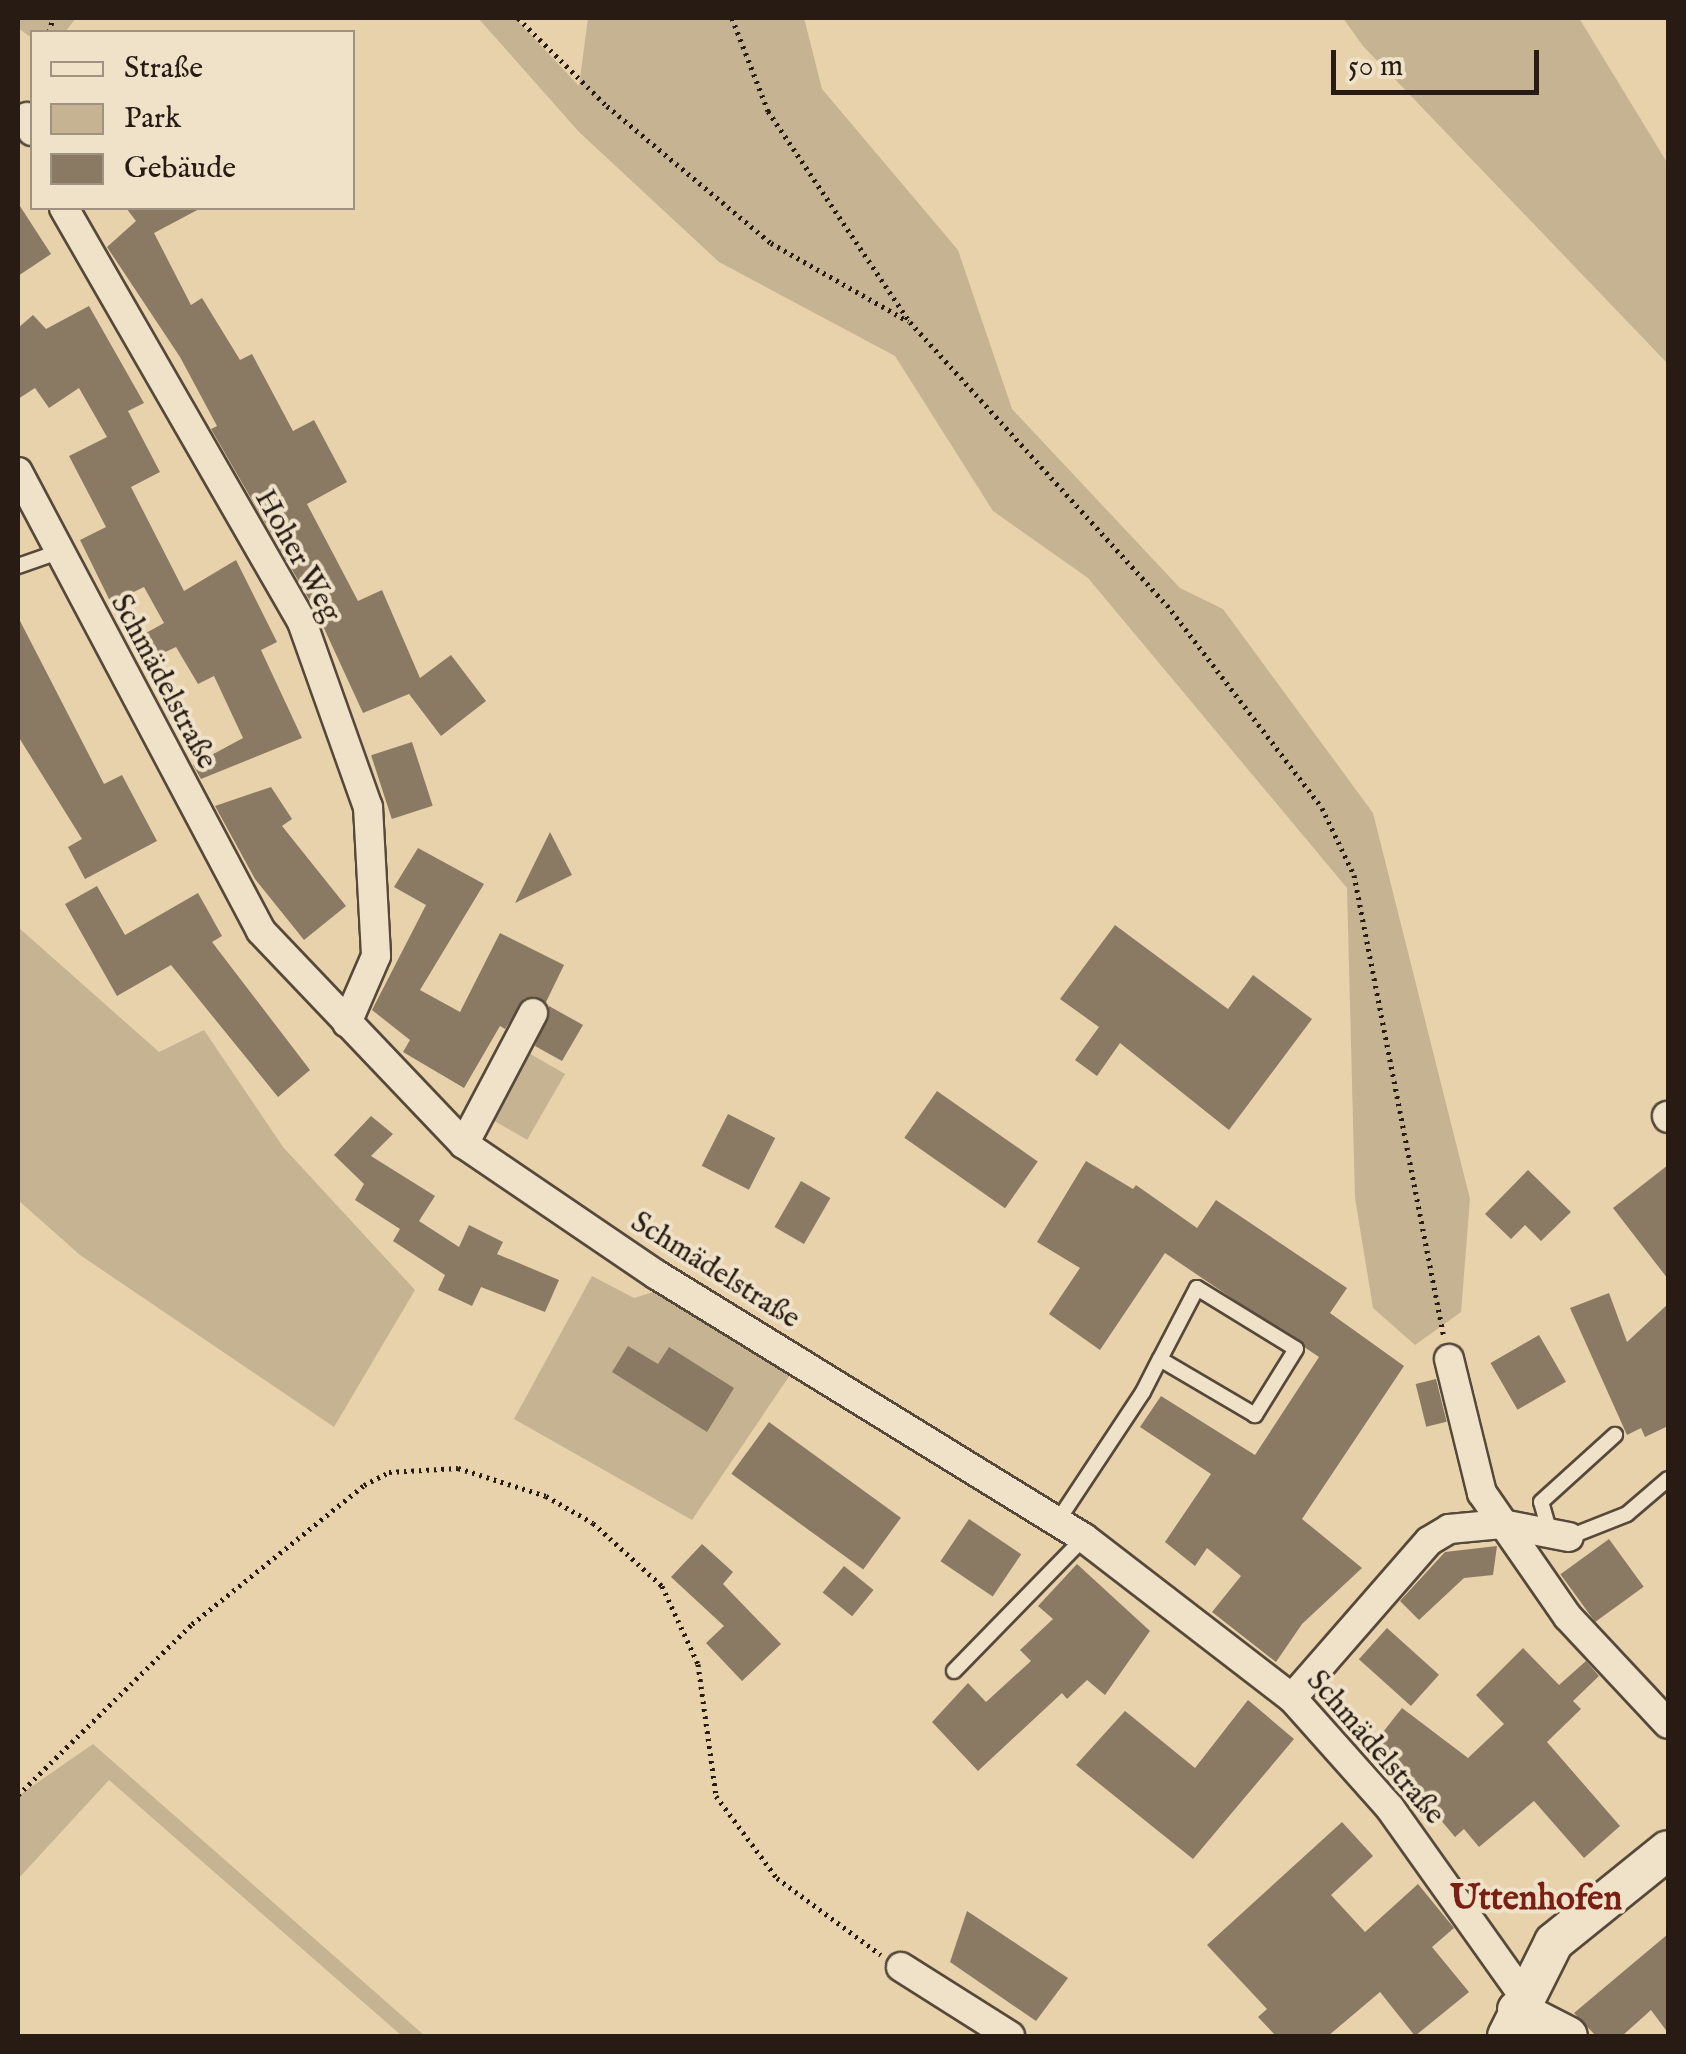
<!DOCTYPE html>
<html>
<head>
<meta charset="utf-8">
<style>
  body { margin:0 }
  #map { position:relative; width:1686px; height:2054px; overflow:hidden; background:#e7d2ac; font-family:"IM FELL English",serif }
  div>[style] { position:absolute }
  .green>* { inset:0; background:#c6b392; transform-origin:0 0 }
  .building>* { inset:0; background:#8b7a63; transform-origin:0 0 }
  .path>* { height:5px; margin-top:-2.5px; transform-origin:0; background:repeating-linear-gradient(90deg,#271b14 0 2.5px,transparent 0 7.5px) }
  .roads { filter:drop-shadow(2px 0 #57493a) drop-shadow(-2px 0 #57493a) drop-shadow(0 2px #57493a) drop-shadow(0 -2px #57493a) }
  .lane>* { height:14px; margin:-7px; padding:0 7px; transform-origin:7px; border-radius:7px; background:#efe2c9 }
  .street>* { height:28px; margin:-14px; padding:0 14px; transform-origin:14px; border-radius:14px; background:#efe2c9 }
  .secondary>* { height:38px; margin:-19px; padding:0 19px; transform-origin:19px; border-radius:19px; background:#efe2c9 }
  span { translate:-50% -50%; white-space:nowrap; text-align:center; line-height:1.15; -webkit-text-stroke:8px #efe2c9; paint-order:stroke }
  .street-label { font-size:30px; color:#271b14 }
  .quarter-label { font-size:35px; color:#7a1f14; font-weight:700 }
  .frame { position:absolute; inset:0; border:20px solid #271b14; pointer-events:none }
  .legend { position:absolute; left:30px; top:30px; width:325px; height:180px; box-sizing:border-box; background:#efe2c9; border:2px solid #9f9281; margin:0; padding:12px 18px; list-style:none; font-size:30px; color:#271b14 }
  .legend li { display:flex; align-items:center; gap:20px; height:50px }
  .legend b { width:50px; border:2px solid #9f9281 }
  .scale { position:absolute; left:1331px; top:50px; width:208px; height:45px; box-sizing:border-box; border:5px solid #271b14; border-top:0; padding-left:12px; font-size:30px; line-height:35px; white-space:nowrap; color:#271b14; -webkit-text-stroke:8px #efe2c9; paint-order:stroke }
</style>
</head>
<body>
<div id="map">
  <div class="green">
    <div style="clip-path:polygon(18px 18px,76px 18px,65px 32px,32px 32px,32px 38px,18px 28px)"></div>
    <div style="clip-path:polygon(478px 18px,515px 18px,579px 86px,588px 18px,804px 18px,822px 89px,958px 250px,1012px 409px,1180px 588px,1223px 609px,1373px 813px,1470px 1199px,1461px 1312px,1415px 1345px,1373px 1308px,1355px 1198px,1347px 888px,1088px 578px,993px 511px,895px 356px,719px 262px,579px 132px)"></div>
    <div style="clip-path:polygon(1343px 18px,1579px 18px,1668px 164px,1668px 364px,1363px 46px)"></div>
    <div style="clip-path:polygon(18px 927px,159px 1052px,204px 1030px,283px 1147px,415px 1290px,334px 1427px,80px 1255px,18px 1200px)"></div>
    <div style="left:527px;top:1052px;width:44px;height:76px;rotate:30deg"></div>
    <div style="clip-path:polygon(592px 1276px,634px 1298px,666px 1288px,794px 1369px,692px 1520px,514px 1419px)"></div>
    <div style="clip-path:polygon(93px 1744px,425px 2036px,402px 2036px,109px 1780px,18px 1879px,18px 1796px)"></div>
  </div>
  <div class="building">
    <div style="clip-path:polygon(18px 203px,51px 254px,18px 276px)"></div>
    <div style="clip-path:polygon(126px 208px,201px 208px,154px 233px,191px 305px,202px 298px,240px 360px,252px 354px,293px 431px,314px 420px,347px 482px,307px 504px,358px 601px,382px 590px,420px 678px,451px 655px,486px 701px,441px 736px,409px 694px,363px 713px,317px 613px,211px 429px,217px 426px,180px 357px,107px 247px,136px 221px)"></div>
    <div style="clip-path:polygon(89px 306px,144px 403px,128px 411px,160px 472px,131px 487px,184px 591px,236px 560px,277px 642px,261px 650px,302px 738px,201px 779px,193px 765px,243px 738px,214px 676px,198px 684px,176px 647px,159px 655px,146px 633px,164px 623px,144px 587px,111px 603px,80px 540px,106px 527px,69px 456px,107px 437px,79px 388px,49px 408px,35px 388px,18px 399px,18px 328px,33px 315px,46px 329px)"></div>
    <div style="clip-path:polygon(18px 617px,104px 784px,122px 775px,157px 841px,85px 879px,68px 847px,82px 839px,18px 736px)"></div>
    <div style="left:412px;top:742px;width:67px;height:43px;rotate:72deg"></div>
    <div style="clip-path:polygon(271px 787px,292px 819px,282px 826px,346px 906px,304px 940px,255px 879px,215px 806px)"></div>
    <div style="clip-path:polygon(550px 832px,572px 875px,515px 903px)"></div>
    <div style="clip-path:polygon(418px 848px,484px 884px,420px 990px,460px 1012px,500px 933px,564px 965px,546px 1002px,525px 998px,505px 1029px,500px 1026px,464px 1088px,403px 1052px,410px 1040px,372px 1010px,426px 905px,394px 887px)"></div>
    <div style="clip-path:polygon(97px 886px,125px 935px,198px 893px,222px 936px,212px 942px,310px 1070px,278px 1097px,171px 965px,117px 996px,65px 904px)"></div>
    <div style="clip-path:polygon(1115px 925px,1228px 1009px,1253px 975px,1312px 1019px,1229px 1130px,1120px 1043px,1097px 1076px,1075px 1060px,1099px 1027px,1060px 999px)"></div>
    <div style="clip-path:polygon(549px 1006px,583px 1025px,562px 1061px,535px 1046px)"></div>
    <div style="left:937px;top:1091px;width:123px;height:57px;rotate:35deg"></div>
    <div style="left:728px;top:1114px;width:53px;height:58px;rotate:27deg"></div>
    <div style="clip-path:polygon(371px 1116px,393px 1134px,371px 1156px,435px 1196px,419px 1221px,459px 1247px,469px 1225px,503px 1242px,497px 1254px,559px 1280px,545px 1312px,481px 1287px,472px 1306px,438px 1290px,445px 1275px,393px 1241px,400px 1229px,355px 1200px,364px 1184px,334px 1155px)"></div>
    <div style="clip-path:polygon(1086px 1161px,1133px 1189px,1136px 1185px,1197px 1228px,1216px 1200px,1347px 1288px,1330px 1313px,1404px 1366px,1302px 1519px,1362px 1568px,1302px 1624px,1276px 1662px,1212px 1612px,1241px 1576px,1207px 1548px,1195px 1566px,1165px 1542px,1211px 1474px,1140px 1427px,1161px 1396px,1255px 1455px,1319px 1357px,1165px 1253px,1100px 1350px,1049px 1314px,1080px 1268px,1037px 1242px)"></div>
    <div style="clip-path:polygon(1668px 1165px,1668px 1279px,1613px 1208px)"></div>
    <div style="clip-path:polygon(1528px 1170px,1571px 1212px,1541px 1241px,1525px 1225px,1511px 1239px,1485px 1214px)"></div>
    <div style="left:801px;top:1181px;width:34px;height:53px;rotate:30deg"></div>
    <div style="clip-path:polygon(1609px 1293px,1627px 1342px,1668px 1304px,1668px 1426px,1645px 1437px,1641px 1428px,1627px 1435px,1570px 1308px)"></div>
    <div style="left:1539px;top:1335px;width:54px;height:56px;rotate:60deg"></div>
    <div style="clip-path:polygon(628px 1346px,658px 1364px,669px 1347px,734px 1388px,707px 1432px,612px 1372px)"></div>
    <div style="left:1436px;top:1379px;width:44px;height:21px;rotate:76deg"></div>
    <div style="left:769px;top:1422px;width:163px;height:64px;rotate:36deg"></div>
    <div style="left:969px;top:1519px;width:63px;height:51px;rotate:34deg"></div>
    <div style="left:1609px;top:1539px;width:59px;height:60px;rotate:54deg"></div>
    <div style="clip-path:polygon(702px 1544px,733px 1572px,723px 1584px,781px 1644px,742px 1681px,706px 1643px,724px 1626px,671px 1577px)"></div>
    <div style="clip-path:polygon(1497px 1546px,1493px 1575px,1464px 1578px,1419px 1620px,1400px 1601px,1445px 1552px)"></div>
    <div style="clip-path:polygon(1077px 1564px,1150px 1631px,1105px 1695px,1087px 1680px,1067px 1699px,1062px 1693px,978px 1771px,932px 1722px,968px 1683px,986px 1702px,1031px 1661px,1020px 1650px,1053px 1619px,1038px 1606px)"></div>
    <div style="left:844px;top:1566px;width:38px;height:34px;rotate:39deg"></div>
    <div style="left:1387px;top:1628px;width:70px;height:42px;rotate:42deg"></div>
    <div style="clip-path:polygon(1523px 1648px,1559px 1685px,1586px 1661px,1599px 1676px,1573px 1701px,1581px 1709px,1547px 1742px,1620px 1826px,1584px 1858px,1534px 1801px,1479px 1847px,1464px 1829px,1455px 1837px,1408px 1781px,1368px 1751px,1402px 1708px,1468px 1758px,1504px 1724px,1476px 1695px)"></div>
    <div style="clip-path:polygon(1248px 1700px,1294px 1739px,1193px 1859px,1076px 1765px,1125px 1711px,1195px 1768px)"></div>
    <div style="clip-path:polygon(1342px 1822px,1373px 1856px,1331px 1895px,1365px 1932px,1418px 1884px,1454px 1928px,1432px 1947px,1469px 1992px,1415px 2036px,1380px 1992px,1328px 2036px,1276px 2036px,1258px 2017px,1267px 2009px,1207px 1945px)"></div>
    <div style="clip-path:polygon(967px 1911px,1068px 1978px,1036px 2021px,950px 1962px)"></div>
    <div style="clip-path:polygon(1668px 1934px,1668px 2033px,1651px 2010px,1622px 2036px,1596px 2036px,1574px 2013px)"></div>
  </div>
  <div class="path">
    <div style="left:518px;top:18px;width:125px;rotate:44.7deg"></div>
    <div style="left:607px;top:106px;width:214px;rotate:39.9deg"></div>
    <div style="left:771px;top:243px;width:158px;rotate:29.7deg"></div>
    <div style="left:732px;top:18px;width:100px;rotate:68.8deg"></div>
    <div style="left:768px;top:111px;width:254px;rotate:56.1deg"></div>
    <div style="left:910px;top:322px;width:382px;rotate:47.8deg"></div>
    <div style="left:1167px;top:605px;width:255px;rotate:52.6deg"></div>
    <div style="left:1322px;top:808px;width:74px;rotate:64.5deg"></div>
    <div style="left:1354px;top:875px;width:470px;rotate:79deg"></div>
    <div style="left:49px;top:32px;width:15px;rotate:-74deg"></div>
    <div style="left:18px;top:1795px;width:244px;rotate:-44.5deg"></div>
    <div style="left:192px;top:1624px;width:221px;rotate:-38.9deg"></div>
    <div style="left:364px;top:1485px;width:28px;rotate:-27deg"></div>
    <div style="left:389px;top:1472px;width:69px;rotate:-3.3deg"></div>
    <div style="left:458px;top:1468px;width:92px;rotate:17.7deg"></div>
    <div style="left:546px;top:1496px;width:54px;rotate:29.9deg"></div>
    <div style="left:593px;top:1523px;width:93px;rotate:42.4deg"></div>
    <div style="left:662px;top:1586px;width:86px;rotate:65.2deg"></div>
    <div style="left:698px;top:1664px;width:133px;rotate:82.2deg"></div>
    <div style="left:716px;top:1796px;width:102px;rotate:53.4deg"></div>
    <div style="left:777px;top:1878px;width:129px;rotate:36.5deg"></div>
  </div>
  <div class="roads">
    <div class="lane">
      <div style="left:18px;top:566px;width:42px;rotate:-19.3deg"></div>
      <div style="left:1057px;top:1522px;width:156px;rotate:-56.5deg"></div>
      <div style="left:1143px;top:1392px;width:37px;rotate:-63deg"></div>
      <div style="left:1160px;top:1359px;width:80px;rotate:-62.5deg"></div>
      <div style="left:1197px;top:1288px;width:116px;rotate:31.6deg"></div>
      <div style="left:1296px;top:1349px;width:78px;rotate:121.8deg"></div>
      <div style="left:1255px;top:1415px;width:110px;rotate:-149.5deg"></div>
      <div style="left:1550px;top:1533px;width:32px;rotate:-106deg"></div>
      <div style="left:1541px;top:1502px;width:100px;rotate:-42.2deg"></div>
      <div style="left:1569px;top:1537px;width:62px;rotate:-21.6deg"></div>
      <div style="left:1627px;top:1514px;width:54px;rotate:-40.5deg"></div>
      <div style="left:954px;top:1671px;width:186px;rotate:-45.7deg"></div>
    </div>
    <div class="street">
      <div style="left:27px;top:117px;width:15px;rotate:70deg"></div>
      <div style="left:64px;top:208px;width:478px;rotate:60.1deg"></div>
      <div style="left:302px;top:622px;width:196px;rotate:70.4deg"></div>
      <div style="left:368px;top:807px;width:149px;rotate:86.9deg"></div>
      <div style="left:376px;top:956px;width:73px;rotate:113.4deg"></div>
      <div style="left:18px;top:472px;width:519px;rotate:62.1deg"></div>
      <div style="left:261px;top:931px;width:294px;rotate:46.4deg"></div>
      <div style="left:464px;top:1144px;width:233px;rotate:34.2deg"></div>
      <div style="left:657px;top:1275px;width:501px;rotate:31.63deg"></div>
      <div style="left:1084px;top:1538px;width:262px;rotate:37.6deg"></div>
      <div style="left:1292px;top:1698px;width:147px;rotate:48.3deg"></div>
      <div style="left:1390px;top:1808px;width:229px;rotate:54.6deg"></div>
      <div style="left:1667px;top:1116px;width:2px;rotate:63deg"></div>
      <div style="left:464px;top:1144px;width:148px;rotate:-62.2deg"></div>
      <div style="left:1449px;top:1359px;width:138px;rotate:76.2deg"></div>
      <div style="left:1482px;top:1493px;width:151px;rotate:55.3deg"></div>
      <div style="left:1568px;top:1617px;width:146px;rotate:46.9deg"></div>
      <div style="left:1292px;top:1698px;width:208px;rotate:-48.9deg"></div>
      <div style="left:1429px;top:1541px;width:23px;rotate:-31deg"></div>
      <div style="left:1449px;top:1529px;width:53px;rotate:-5.4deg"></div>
      <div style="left:1502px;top:1524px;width:68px;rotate:11deg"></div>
      <div style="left:901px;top:1967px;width:129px;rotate:32.3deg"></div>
    </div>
    <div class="secondary">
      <div style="left:1517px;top:2010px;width:57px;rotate:27deg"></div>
      <div style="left:1507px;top:2036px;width:105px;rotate:-63.4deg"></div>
      <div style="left:1554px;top:1942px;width:146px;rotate:-38.9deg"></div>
    </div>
  </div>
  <div class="street-label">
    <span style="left:297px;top:556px;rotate:61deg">Hoher Weg</span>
    <span style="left:163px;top:682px;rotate:62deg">Schmädelstraße</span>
    <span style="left:715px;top:1271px;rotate:32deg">Schmädelstraße</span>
    <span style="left:1375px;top:1748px;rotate:49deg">Schmädelstraße</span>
  </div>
  <div class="quarter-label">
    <span style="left:1536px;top:1900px">Uttenhofen</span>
  </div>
  <div class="frame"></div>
  <ul class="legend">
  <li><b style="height:12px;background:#efe2c9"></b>Straße</li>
  <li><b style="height:28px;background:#c6b392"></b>Park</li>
  <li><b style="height:28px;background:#8b7a63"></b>Gebäude</li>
  </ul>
  <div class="scale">50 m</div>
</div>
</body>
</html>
